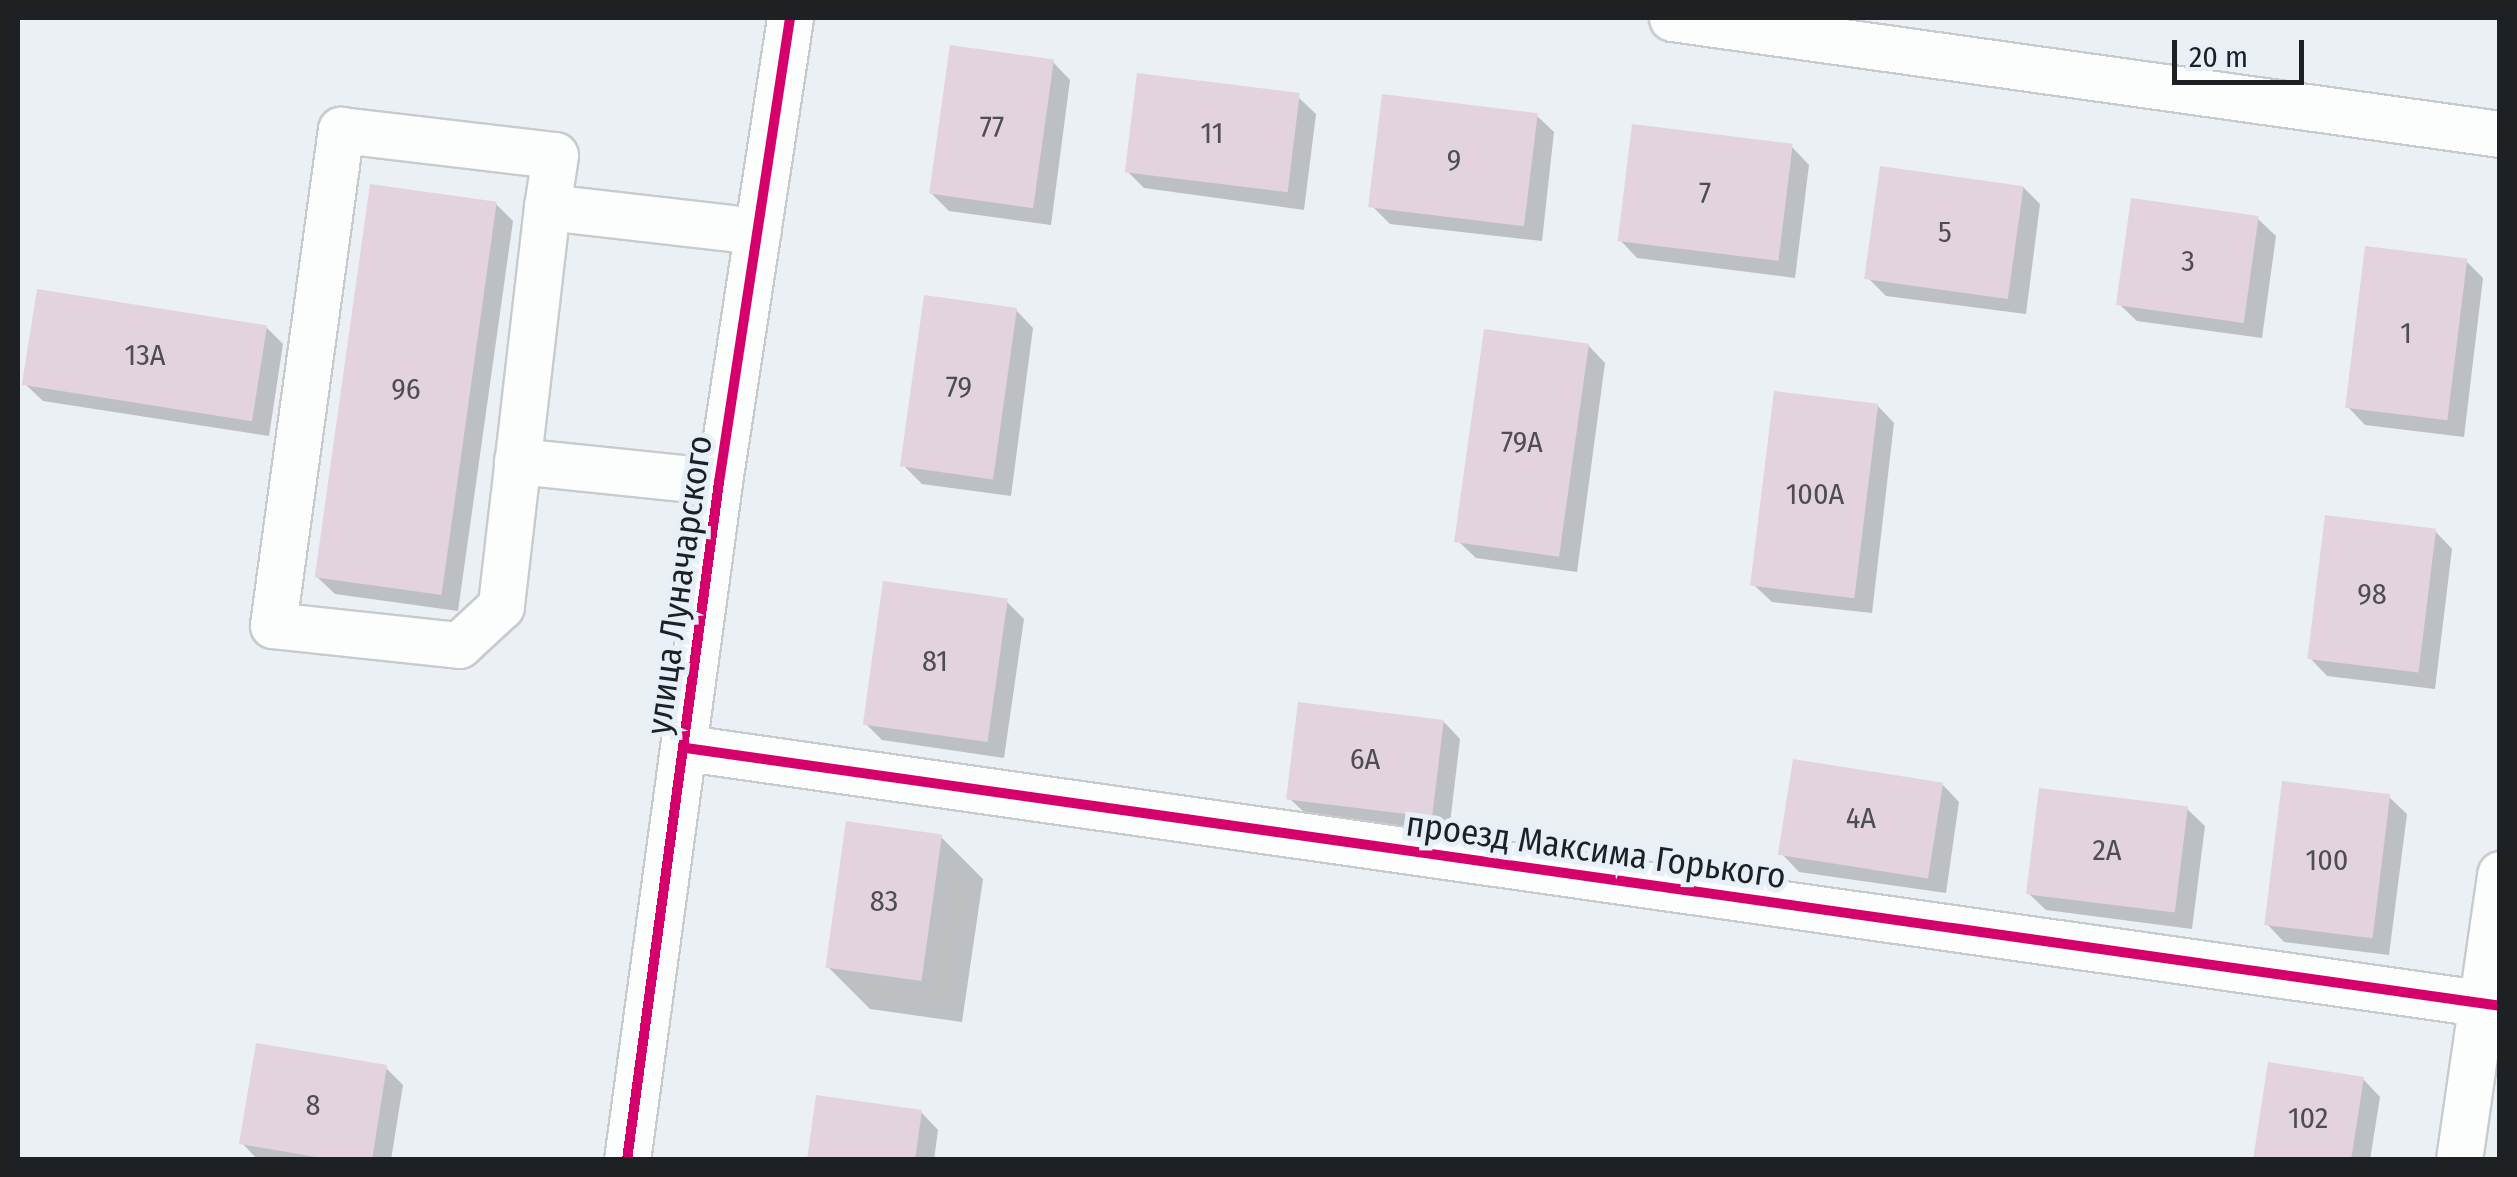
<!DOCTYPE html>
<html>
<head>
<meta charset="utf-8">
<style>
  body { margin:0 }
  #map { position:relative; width:2517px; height:1177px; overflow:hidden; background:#ebf0f4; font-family:"Fira Sans Condensed",sans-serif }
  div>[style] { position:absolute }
  .shadow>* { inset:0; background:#0003 }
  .building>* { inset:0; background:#e2d3de; transform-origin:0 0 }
  .roads { filter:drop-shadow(2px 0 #c7cbce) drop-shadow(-2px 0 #c7cbce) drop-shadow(0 2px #c7cbce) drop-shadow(0 -2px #c7cbce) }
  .minor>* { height:45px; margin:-22.5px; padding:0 22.5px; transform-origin:22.5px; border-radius:22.5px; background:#fcfdfd }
  .cycleway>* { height:10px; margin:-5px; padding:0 5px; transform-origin:5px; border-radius:5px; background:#d6006c }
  span { translate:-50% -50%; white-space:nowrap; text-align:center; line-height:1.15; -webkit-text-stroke:10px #e7f0f8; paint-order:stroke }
  .number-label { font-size:30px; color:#4e4e52 }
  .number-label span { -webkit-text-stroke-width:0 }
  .street-label { font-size:35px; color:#1d2124 }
  .frame { position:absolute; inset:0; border:20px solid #1d2124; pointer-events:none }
  .scale { position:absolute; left:2172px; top:40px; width:132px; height:45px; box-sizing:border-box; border:5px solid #1d2124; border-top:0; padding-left:12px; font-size:30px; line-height:35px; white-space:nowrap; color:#1d2124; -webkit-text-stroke:8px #e7f0f8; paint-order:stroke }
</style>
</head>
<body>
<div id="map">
  <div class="shadow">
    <div style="clip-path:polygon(1053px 62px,1070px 80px,1051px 225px,949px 211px,931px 193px)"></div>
    <div style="clip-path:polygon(1298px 97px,1316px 114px,1304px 210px,1144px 188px,1127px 171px)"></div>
    <div style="clip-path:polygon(1536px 115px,1554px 132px,1542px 241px,1390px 224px,1372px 206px)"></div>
    <div style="clip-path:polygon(1792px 147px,1809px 165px,1795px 278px,1637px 258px,1620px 240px)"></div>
    <div style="clip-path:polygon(2023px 187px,2040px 204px,2026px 314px,1886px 296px,1868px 278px)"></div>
    <div style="clip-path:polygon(496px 204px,513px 221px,458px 611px,335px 594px,317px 577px)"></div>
    <div style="clip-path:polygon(2258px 219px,2276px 236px,2262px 338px,2137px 321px,2119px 304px)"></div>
    <div style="clip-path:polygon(2466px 261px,2483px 278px,2464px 437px,2365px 425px,2348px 407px)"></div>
    <div style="clip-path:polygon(1016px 310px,1033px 328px,1011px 496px,922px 484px,904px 466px)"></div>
    <div style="clip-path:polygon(266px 327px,283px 344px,269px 436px,43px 401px,25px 384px)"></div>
    <div style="clip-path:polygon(1588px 345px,1605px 363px,1577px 572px,1476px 558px,1458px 541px)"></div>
    <div style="clip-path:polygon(1877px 405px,1894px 423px,1872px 613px,1772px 602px,1754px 585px)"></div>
    <div style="clip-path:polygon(2435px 531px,2452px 549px,2435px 689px,2327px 676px,2310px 658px)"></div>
    <div style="clip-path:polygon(1006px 601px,1024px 619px,1004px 758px,882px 740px,865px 723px)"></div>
    <div style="clip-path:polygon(1443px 721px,1460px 739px,1449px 832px,1307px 815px,1289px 798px)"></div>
    <div style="clip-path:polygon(1942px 784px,1959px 802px,1946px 893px,1799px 872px,1782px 854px)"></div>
    <div style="clip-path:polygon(2389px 797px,2407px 814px,2389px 955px,2284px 942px,2267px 924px)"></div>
    <div style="clip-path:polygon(2187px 809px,2205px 826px,2192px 929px,2046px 910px,2028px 893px)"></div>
    <div style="clip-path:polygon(941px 837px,983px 879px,962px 1022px,870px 1009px,828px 967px)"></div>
    <div style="clip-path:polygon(386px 1068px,403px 1085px,391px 1160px,258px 1160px,242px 1143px)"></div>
    <div style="clip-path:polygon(2363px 1079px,2380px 1097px,2370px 1160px,2255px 1160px)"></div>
    <div style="clip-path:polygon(921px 1112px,938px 1130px,934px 1160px,810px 1160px)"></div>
  </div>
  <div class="building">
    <div style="left:950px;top:45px;width:105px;height:150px;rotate:8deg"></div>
    <div style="left:1137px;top:73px;width:164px;height:100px;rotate:7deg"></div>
    <div style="left:1382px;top:94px;width:157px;height:114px;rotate:7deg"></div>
    <div style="left:1632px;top:124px;width:162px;height:118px;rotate:7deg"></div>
    <div style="left:1880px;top:166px;width:145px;height:114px;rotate:8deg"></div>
    <div style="left:370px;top:184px;width:128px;height:397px;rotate:8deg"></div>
    <div style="left:2131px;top:198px;width:129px;height:108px;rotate:8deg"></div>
    <div style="left:2365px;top:246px;width:103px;height:163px;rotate:7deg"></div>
    <div style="left:37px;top:289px;width:233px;height:97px;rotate:9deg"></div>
    <div style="left:924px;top:295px;width:94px;height:173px;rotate:8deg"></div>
    <div style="left:1484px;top:329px;width:106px;height:215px;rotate:8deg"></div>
    <div style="left:1774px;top:391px;width:105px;height:196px;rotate:7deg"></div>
    <div style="left:2325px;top:515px;width:112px;height:145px;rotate:7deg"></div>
    <div style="left:883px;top:581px;width:126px;height:145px;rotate:8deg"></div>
    <div style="left:1298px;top:702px;width:147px;height:98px;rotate:7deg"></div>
    <div style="left:1793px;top:759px;width:152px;height:97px;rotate:9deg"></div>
    <div style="left:2282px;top:781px;width:109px;height:145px;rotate:7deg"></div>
    <div style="left:2039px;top:788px;width:150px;height:107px;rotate:7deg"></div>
    <div style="left:846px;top:821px;width:97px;height:148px;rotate:8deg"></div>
    <div style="clip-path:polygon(256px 1043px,387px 1065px,372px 1160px,334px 1160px,239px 1144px)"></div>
    <div style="clip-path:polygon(2268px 1062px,2364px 1077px,2351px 1160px,2253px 1160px)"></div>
    <div style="clip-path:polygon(816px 1095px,922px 1110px,915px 1160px,807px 1160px)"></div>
  </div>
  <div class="roads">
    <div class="minor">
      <div style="left:1672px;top:18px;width:836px;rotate:7.98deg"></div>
      <div style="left:547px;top:207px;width:402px;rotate:96.6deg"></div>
      <div style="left:501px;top:606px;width:57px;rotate:137.1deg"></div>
      <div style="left:459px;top:645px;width:187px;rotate:-173.9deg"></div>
      <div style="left:273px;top:625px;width:500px;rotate:-82.2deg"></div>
      <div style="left:341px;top:130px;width:215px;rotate:6.7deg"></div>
      <div style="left:555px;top:155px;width:53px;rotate:98.7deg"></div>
      <div style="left:547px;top:207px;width:212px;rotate:6.5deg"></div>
      <div style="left:517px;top:461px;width:203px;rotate:5.9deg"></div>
      <div style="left:686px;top:748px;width:1832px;rotate:8.09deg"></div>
      <div style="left:627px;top:1160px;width:684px;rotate:-82.27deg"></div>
      <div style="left:719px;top:482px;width:469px;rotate:-81.3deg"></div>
      <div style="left:2459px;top:1160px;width:289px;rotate:-81.8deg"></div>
    </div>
  </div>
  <div class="cycleway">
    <div style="left:686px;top:748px;width:1832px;rotate:8.09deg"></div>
    <div style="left:627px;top:1160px;width:684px;rotate:-82.27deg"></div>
    <div style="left:719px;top:482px;width:469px;rotate:-81.3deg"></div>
  </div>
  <div class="number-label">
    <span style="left:992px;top:127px">77</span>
    <span style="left:1212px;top:133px">11</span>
    <span style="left:1454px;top:160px">9</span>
    <span style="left:1705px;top:193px">7</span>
    <span style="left:1945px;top:232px">5</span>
    <span style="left:2188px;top:261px">3</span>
    <span style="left:2406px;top:333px">1</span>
    <span style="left:145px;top:355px">13А</span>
    <span style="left:959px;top:387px">79</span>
    <span style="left:406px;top:389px">96</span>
    <span style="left:1522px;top:442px">79А</span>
    <span style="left:1815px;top:494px">100А</span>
    <span style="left:2372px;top:594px">98</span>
    <span style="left:935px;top:661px">81</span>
    <span style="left:1365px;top:759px">6А</span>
    <span style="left:1861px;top:818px">4А</span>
    <span style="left:2107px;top:850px">2А</span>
    <span style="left:2327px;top:860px">100</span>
    <span style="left:884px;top:901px">83</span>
    <span style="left:313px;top:1105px">8</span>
    <span style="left:2308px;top:1118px">102</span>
  </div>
  <div class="street-label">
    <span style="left:679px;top:585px;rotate:-82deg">улица Луначарского</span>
    <span style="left:1596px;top:850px;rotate:8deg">проезд Максима Горького</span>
  </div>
  <div class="frame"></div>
  <div class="scale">20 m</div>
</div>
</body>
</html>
